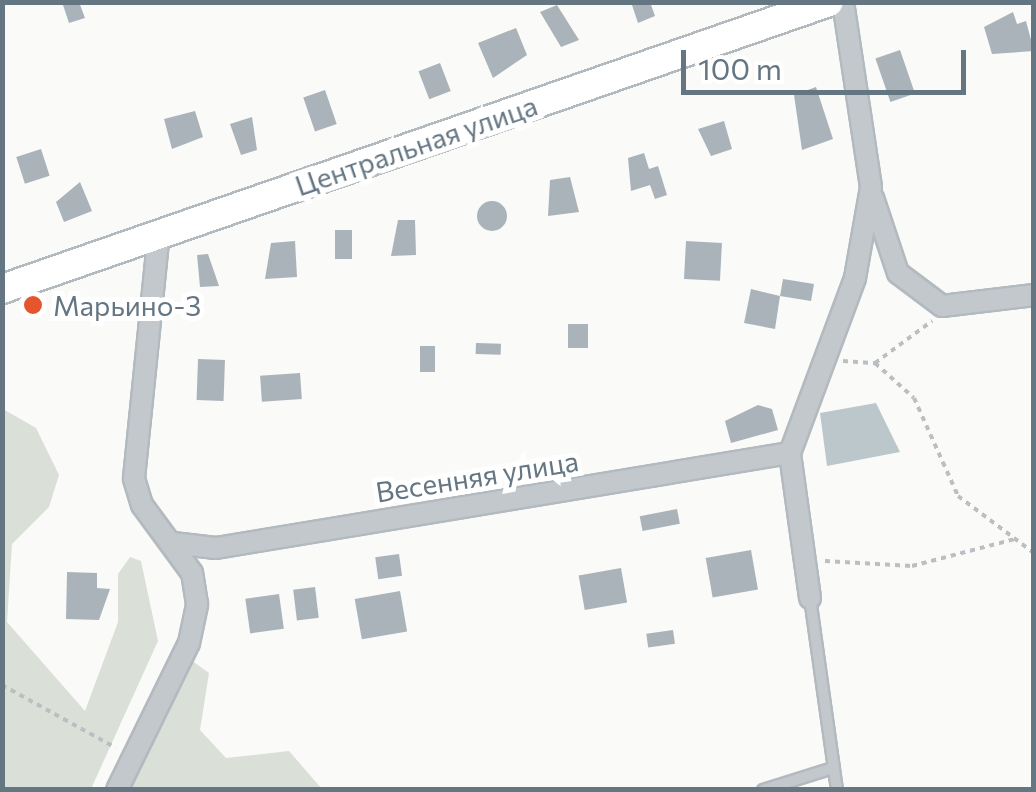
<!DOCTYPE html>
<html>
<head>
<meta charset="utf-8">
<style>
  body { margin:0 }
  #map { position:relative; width:1036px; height:792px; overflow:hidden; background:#fafaf8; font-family:Commissioner,sans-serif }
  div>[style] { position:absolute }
  .green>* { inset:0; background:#dadfd7 }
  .water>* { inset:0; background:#bbc7cb }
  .building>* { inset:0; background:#aab3b9; transform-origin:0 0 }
  .round { border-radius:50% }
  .path>* { height:4px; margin-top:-2px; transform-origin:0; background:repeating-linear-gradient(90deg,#bbbfc2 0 5px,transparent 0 10px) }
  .roads { filter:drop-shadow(2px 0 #b3babf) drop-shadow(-2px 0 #b3babf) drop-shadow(0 2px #b3babf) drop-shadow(0 -2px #b3babf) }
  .lane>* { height:10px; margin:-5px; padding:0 5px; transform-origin:5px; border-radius:5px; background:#c3c8cc }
  .street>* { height:20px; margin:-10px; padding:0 10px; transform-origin:10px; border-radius:10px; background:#c3c8cc }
  .secondary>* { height:28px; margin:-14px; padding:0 14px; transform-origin:14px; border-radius:14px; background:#fff }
  .dots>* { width:28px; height:28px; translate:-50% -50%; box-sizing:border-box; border:5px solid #fff; border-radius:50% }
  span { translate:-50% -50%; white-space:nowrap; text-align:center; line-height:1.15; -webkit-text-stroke:10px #fff; paint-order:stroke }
  .street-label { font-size:28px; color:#657683 }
  .poi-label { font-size:28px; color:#657683 }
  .left { translate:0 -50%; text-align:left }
  .frame { position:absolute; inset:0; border:5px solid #657683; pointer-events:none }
  .scale { position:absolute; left:681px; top:50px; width:285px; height:45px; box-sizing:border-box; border:5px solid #657683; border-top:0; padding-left:12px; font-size:30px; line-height:35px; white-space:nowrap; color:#657683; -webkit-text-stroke:8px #fff; paint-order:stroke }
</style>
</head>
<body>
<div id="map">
  <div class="green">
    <div style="clip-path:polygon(3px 409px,36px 428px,59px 475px,49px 507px,12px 544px,7px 622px,85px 711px,118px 622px,118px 574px,130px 557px,141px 561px,158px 641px,91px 789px,3px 789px)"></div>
    <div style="clip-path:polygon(191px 660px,209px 673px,200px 730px,226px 758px,289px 751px,322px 789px,123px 790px)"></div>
  </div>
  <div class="water">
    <div style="clip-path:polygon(876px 403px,900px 452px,827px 466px,820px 413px)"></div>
  </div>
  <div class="building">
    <div style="clip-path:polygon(79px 2px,85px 18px,69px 23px,63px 5px)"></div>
    <div style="clip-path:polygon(620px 2px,650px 2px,655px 16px,638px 23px,632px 5px)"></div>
    <div style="clip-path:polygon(557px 5px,579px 40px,561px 47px,540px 12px)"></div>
    <div style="clip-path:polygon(1013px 12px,1017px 24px,1026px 21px,1034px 51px,992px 54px,984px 27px)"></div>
    <div style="clip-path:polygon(516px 28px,527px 55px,493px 78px,478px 43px)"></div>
    <div style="left:900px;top:50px;width:46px;height:26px;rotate:71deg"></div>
    <div style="left:440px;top:63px;width:30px;height:23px;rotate:69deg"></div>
    <div style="clip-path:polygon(816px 87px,833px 139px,802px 150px,794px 95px)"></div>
    <div style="left:325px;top:90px;width:36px;height:23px;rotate:71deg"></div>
    <div style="clip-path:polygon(195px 111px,203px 137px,172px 149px,164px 119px)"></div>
    <div style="clip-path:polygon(252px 117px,257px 150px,241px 155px,230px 124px)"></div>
    <div style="clip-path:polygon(724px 121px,732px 149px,711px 156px,698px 129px)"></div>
    <div style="left:41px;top:149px;width:28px;height:26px;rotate:72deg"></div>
    <div style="clip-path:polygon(644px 153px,649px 169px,658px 166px,667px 195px,655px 199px,650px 185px,631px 191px,628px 158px)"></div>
    <div style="clip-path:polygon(570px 177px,579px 212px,548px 216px,550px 180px)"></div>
    <div style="clip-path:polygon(80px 182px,92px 211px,64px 222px,56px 202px)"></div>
    <div class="round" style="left:477px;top:201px;width:30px;height:30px"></div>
    <div style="clip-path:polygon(398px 220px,415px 220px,416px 255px,391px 256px)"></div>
    <div style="left:335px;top:230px;width:17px;height:29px"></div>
    <div style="clip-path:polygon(295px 241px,297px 277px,265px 279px,271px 243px)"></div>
    <div style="left:686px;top:241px;width:36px;height:38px;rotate:3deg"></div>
    <div style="clip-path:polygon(208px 254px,219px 286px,200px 287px,197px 255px)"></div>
    <div style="clip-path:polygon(783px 279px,814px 284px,811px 301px,780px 296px,775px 329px,744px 323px,751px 289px,780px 296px)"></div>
    <div style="left:568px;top:324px;width:20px;height:24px"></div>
    <div style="left:476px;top:343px;width:25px;height:11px;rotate:2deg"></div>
    <div style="left:420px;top:346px;width:15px;height:26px"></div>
    <div style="left:198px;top:359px;width:27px;height:41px;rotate:2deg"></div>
    <div style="left:300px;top:373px;width:26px;height:40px;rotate:86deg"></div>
    <div style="clip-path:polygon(758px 405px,772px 409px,778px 430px,731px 443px,725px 421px)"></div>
    <div style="left:677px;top:509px;width:15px;height:38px;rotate:79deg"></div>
    <div style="left:751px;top:550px;width:40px;height:46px;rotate:80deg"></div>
    <div style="left:399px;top:554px;width:22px;height:24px;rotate:82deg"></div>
    <div style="left:621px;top:568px;width:35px;height:43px;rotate:80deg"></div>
    <div style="clip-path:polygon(67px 572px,97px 573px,97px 588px,110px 589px,99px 620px,66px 619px)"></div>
    <div style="left:315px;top:587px;width:31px;height:22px;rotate:83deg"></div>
    <div style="left:400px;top:591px;width:41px;height:46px;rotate:80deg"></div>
    <div style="left:279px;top:594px;width:35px;height:34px;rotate:82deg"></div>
    <div style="left:673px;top:630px;width:14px;height:27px;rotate:82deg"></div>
  </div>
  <div class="path">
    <div style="left:843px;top:361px;width:32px;rotate:4deg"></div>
    <div style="left:875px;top:363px;width:52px;rotate:41.9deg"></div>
    <div style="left:914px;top:398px;width:107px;rotate:65.8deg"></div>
    <div style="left:958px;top:496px;width:95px;rotate:36.9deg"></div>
    <div style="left:875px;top:363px;width:71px;rotate:-36.4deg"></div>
    <div style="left:825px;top:561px;width:87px;rotate:3.3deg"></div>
    <div style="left:912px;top:566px;width:106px;rotate:-14.7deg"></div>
    <div style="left:2px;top:685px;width:130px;rotate:28.9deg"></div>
  </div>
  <div class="roads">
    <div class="lane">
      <div style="left:810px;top:598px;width:194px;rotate:82deg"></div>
      <div style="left:763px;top:790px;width:70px;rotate:-17.4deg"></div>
    </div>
    <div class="street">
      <div style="left:873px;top:198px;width:79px;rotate:71.6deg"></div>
      <div style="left:898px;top:273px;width:55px;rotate:36.9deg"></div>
      <div style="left:942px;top:306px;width:93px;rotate:-6.8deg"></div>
      <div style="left:173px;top:543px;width:43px;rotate:6.6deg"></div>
      <div style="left:216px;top:548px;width:582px;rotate:-9.4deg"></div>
      <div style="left:810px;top:598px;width:146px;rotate:-97.9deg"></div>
      <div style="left:790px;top:453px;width:187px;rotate:-69.6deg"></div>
      <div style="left:855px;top:278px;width:92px;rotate:-80deg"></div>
      <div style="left:871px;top:187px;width:187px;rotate:-98.6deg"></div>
      <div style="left:117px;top:790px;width:164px;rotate:-63.9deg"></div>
      <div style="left:189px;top:643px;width:40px;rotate:-78deg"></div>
      <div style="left:197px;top:604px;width:31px;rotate:-99deg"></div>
      <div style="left:192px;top:573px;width:84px;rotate:-126.3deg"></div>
      <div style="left:142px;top:505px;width:28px;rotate:-107deg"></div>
      <div style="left:134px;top:478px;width:246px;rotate:-84.2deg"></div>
    </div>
    <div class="secondary">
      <div style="left:2px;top:289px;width:875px;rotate:-19.14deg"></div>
    </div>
  </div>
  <div class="dots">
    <div style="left:33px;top:305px;background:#e4572e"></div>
  </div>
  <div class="street-label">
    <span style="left:416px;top:145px;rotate:-19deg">Центральная улица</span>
    <span style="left:477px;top:476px;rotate:-9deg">Весенняя улица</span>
  </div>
  <div class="poi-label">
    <span class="left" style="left:53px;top:305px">Марьино-3</span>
  </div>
  <div class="frame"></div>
  <div class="scale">100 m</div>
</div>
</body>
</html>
